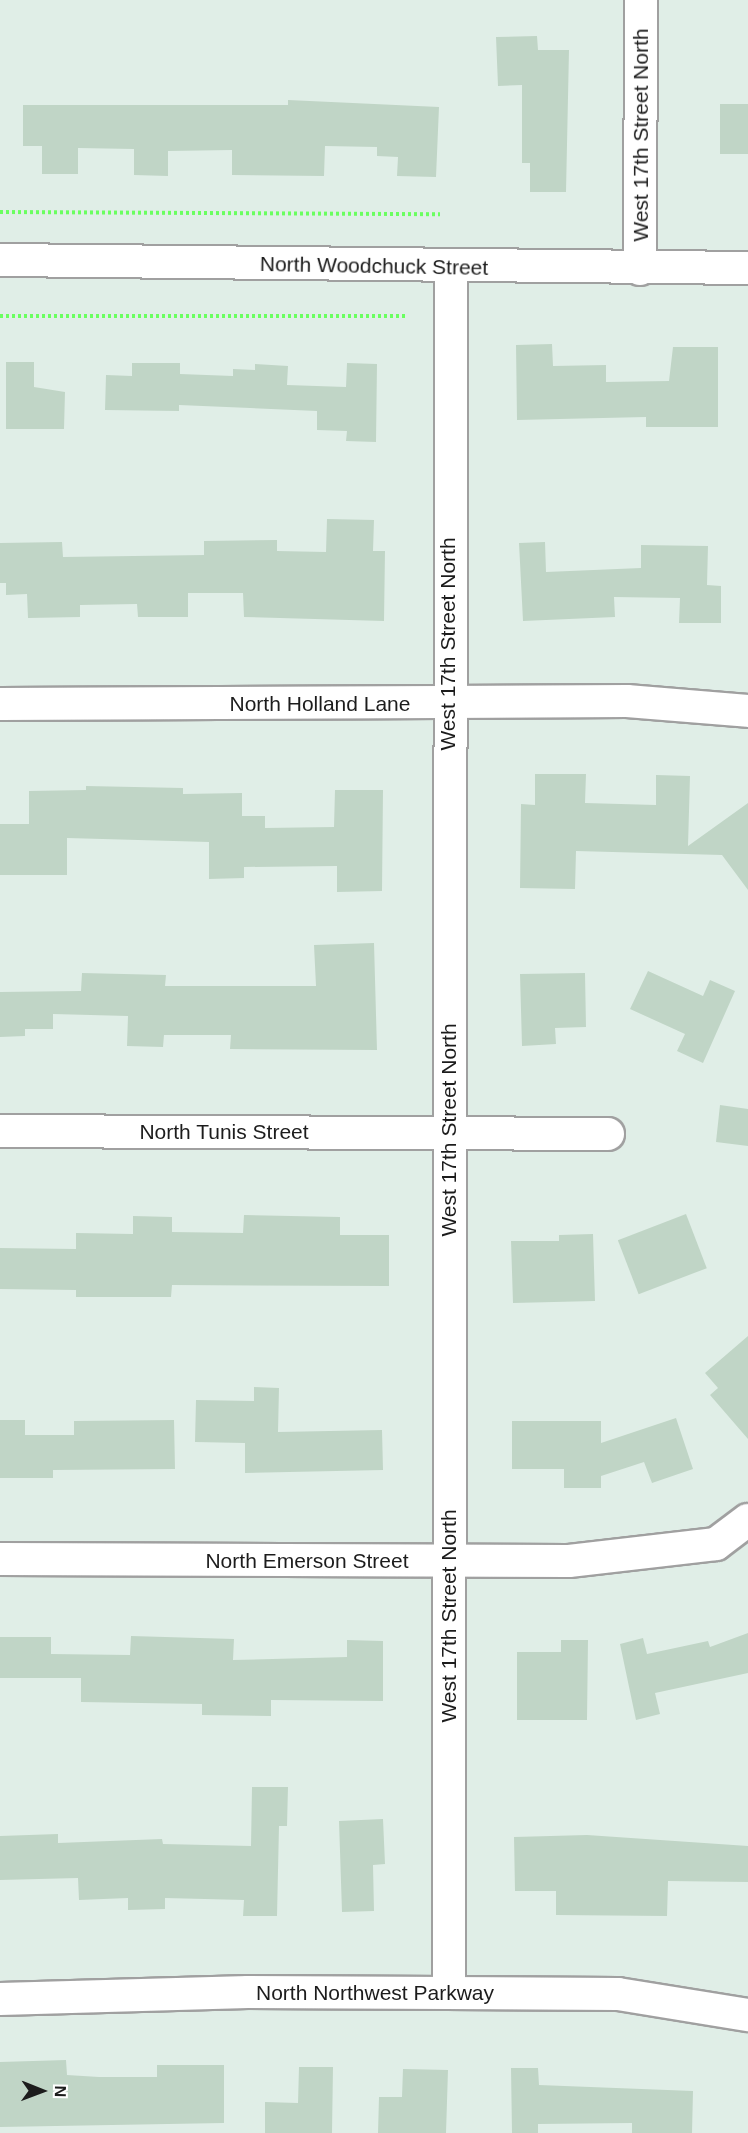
<!DOCTYPE html>
<html>
<head>
<meta charset="utf-8">
<style>
  body { margin:0 }
  #map { position:relative; width:748px; height:2133px; overflow:hidden; background:#e0eee7; font-family:Arial,sans-serif }
  div>[style] { position:absolute }
  .building>* { inset:0; background:#c0d5c6; transform-origin:0 0 }
  .path>* { height:4px; margin-top:-2px; transform-origin:0; background:repeating-linear-gradient(90deg,#6aff60 0 3px,transparent 0 6px) }
  .roads { filter:drop-shadow(2px 0 #a0a0a0) drop-shadow(-2px 0 #a0a0a0) drop-shadow(0 2px #a0a0a0) drop-shadow(0 -2px #a0a0a0) }
  .minor>* { height:32px; margin:-16px; padding:0 16px; transform-origin:16px; border-radius:16px; background:#fff }
  span { translate:-50% -50%; white-space:nowrap; text-align:center; line-height:1.15; -webkit-text-stroke:4.5px #fff; paint-order:stroke }
  .street-label { font-size:21px; color:#1c1c1c }
  .north { position:absolute; left:12px; top:2061px; width:60px; height:60px; -webkit-text-stroke:4px #fff; paint-order:stroke; rotate:91deg; font-size:16px; font-weight:700; line-height:24px; text-align:center; color:#1c1c1c }
  .north::after { content:''; display:block; margin:auto; width:21px; height:27px; background:#1c1c1c; clip-path:polygon(50% 0,100% 100%,50% 72%,0 100%) }
</style>
</head>
<body>
<div id="map">
  <div class="building">
    <div style="clip-path:polygon(537px 36px,538px 50px,569px 50px,566px 192px,530px 192px,530px 163px,522px 163px,522px 85px,498px 86px,496px 37px)"></div>
    <div style="clip-path:polygon(288px 100px,439px 107px,436px 177px,397px 176px,398px 157px,377px 156px,377px 147px,325px 146px,324px 176px,232px 175px,232px 150px,168px 151px,168px 176px,134px 175px,134px 149px,78px 148px,78px 174px,42px 174px,42px 146px,23px 146px,23px 105px,288px 105px)"></div>
    <div style="left:720px;top:104px;width:28px;height:50px"></div>
    <div style="clip-path:polygon(552px 344px,553px 366px,606px 365px,606px 382px,669px 381px,673px 347px,718px 347px,718px 427px,646px 427px,646px 417px,517px 420px,516px 345px)"></div>
    <div style="clip-path:polygon(6px 362px,34px 362px,34px 387px,65px 392px,64px 429px,6px 429px)"></div>
    <div style="clip-path:polygon(132px 363px,180px 363px,180px 374px,233px 376px,233px 369px,255px 370px,255px 364px,288px 366px,287px 385px,346px 387px,347px 363px,377px 364px,376px 442px,346px 441px,347px 431px,317px 430px,317px 411px,179px 405px,179px 411px,105px 410px,106px 375px,132px 376px)"></div>
    <div style="clip-path:polygon(327px 519px,374px 520px,373px 551px,385px 551px,384px 621px,244px 617px,243px 593px,188px 593px,188px 617px,138px 617px,137px 604px,80px 605px,80px 617px,28px 618px,27px 594px,6px 595px,6px 583px,0 583px,0 543px,62px 542px,63px 557px,204px 555px,204px 541px,277px 540px,277px 551px,326px 552px)"></div>
    <div style="clip-path:polygon(545px 542px,546px 572px,641px 568px,641px 545px,708px 546px,707px 585px,721px 586px,721px 623px,679px 623px,680px 598px,614px 597px,615px 617px,523px 621px,519px 543px)"></div>
    <div style="clip-path:polygon(535px 774px,586px 774px,585px 803px,656px 805px,656px 775px,690px 776px,688px 846px,748px 803px,748px 890px,722px 855px,576px 851px,575px 889px,520px 888px,521px 804px,535px 805px)"></div>
    <div style="clip-path:polygon(86px 786px,183px 788px,183px 794px,242px 793px,242px 816px,265px 816px,265px 828px,334px 827px,335px 790px,383px 790px,382px 891px,337px 892px,337px 866px,244px 867px,244px 878px,209px 879px,209px 842px,67px 838px,67px 875px,0 875px,0 824px,29px 824px,29px 791px,86px 790px)"></div>
    <div style="clip-path:polygon(374px 943px,377px 1050px,230px 1049px,231px 1035px,164px 1035px,163px 1047px,127px 1046px,128px 1016px,53px 1014px,53px 1029px,25px 1029px,25px 1036px,0 1037px,0 992px,81px 991px,82px 973px,166px 975px,165px 986px,316px 986px,314px 945px)"></div>
    <div style="clip-path:polygon(648px 971px,703px 996px,710px 980px,735px 991px,703px 1063px,677px 1051px,685px 1034px,630px 1009px)"></div>
    <div style="clip-path:polygon(585px 973px,586px 1027px,555px 1028px,556px 1044px,522px 1046px,520px 974px)"></div>
    <div style="clip-path:polygon(720px 1105px,748px 1109px,748px 1146px,716px 1142px)"></div>
    <div style="left:686px;top:1214px;width:58px;height:73px;rotate:69deg"></div>
    <div style="clip-path:polygon(244px 1215px,340px 1217px,340px 1235px,389px 1235px,389px 1286px,172px 1285px,171px 1297px,76px 1297px,76px 1290px,0 1289px,0 1248px,76px 1249px,76px 1233px,133px 1234px,133px 1216px,172px 1217px,172px 1232px,243px 1233px)"></div>
    <div style="clip-path:polygon(593px 1234px,595px 1301px,513px 1303px,511px 1241px,559px 1241px,559px 1235px)"></div>
    <div style="clip-path:polygon(748px 1336px,748px 1439px,710px 1395px,718px 1388px,705px 1373px)"></div>
    <div style="clip-path:polygon(254px 1387px,279px 1388px,278px 1432px,382px 1430px,383px 1470px,245px 1473px,245px 1443px,195px 1442px,196px 1400px,254px 1401px)"></div>
    <div style="clip-path:polygon(676px 1418px,693px 1469px,652px 1483px,644px 1462px,601px 1476px,601px 1488px,564px 1488px,564px 1469px,512px 1469px,512px 1421px,601px 1421px,601px 1443px)"></div>
    <div style="clip-path:polygon(0 1420px,25px 1420px,25px 1435px,74px 1435px,74px 1421px,174px 1420px,175px 1469px,53px 1470px,53px 1478px,0 1478px)"></div>
    <div style="clip-path:polygon(748px 1633px,748px 1673px,655px 1693px,660px 1714px,636px 1720px,620px 1644px,643px 1638px,647px 1654px,708px 1641px,710px 1647px)"></div>
    <div style="clip-path:polygon(131px 1636px,234px 1639px,233px 1660px,347px 1657px,347px 1640px,383px 1641px,383px 1701px,271px 1700px,271px 1716px,202px 1715px,202px 1704px,81px 1702px,81px 1678px,0 1678px,0 1637px,51px 1637px,51px 1654px,130px 1655px)"></div>
    <div style="clip-path:polygon(561px 1640px,588px 1640px,587px 1720px,517px 1720px,517px 1652px,561px 1652px)"></div>
    <div style="clip-path:polygon(252px 1787px,288px 1787px,287px 1826px,279px 1826px,277px 1916px,243px 1916px,244px 1900px,165px 1898px,165px 1909px,128px 1910px,128px 1898px,79px 1900px,78px 1878px,0 1880px,0 1836px,58px 1834px,58px 1843px,162px 1839px,163px 1844px,251px 1846px)"></div>
    <div style="clip-path:polygon(383px 1819px,385px 1864px,373px 1865px,374px 1911px,342px 1912px,339px 1821px)"></div>
    <div style="clip-path:polygon(587px 1835px,748px 1846px,748px 1882px,668px 1881px,667px 1916px,556px 1915px,556px 1891px,515px 1891px,514px 1837px)"></div>
    <div style="clip-path:polygon(66px 2060px,67px 2075px,99px 2077px,157px 2077px,157px 2065px,224px 2065px,224px 2123px,0 2127px,0 2062px)"></div>
    <div style="clip-path:polygon(299px 2067px,333px 2067px,332px 2133px,265px 2133px,265px 2102px,298px 2103px)"></div>
    <div style="clip-path:polygon(511px 2068px,538px 2068px,539px 2085px,693px 2091px,692px 2133px,632px 2133px,632px 2123px,538px 2124px,538px 2133px,512px 2133px)"></div>
    <div style="clip-path:polygon(403px 2069px,448px 2070px,446px 2133px,378px 2133px,379px 2097px,402px 2097px)"></div>
  </div>
  <div class="path">
    <div style="left:0;top:212px;width:440px;rotate:0.3deg"></div>
    <div style="left:0;top:316px;width:405px"></div>
  </div>
  <div class="roads">
    <div class="minor">
      <div style="left:0;top:260px;width:748px;rotate:0.61deg"></div>
      <div style="left:640px;top:269px;width:269px;rotate:-89.8deg"></div>
      <div style="left:0;top:704px;width:627px;rotate:-0.27deg"></div>
      <div style="left:627px;top:701px;width:121px;rotate:4.7deg"></div>
      <div style="left:0;top:1131px;width:608px;rotate:0.28deg"></div>
      <div style="left:0;top:1559px;width:569px;rotate:0.2deg"></div>
      <div style="left:569px;top:1561px;width:148px;rotate:-6.6deg"></div>
      <div style="left:716px;top:1544px;width:40px;rotate:-37deg"></div>
      <div style="left:449px;top:1993px;width:1726px;rotate:-89.93deg"></div>
      <div style="left:0;top:1999px;width:248px;rotate:-1.6deg"></div>
      <div style="left:248px;top:1992px;width:370px;rotate:0.3deg"></div>
      <div style="left:618px;top:1994px;width:132px;rotate:9.2deg"></div>
    </div>
  </div>
  <div class="street-label">
    <span style="left:641px;top:135px;rotate:-90deg">West 17th Street North</span>
    <span style="left:374px;top:266px;rotate:1deg">North Woodchuck Street</span>
    <span style="left:448px;top:644px;rotate:-90deg">West 17th Street North</span>
    <span style="left:320px;top:704px">North Holland Lane</span>
    <span style="left:449px;top:1130px;rotate:-90deg">West 17th Street North</span>
    <span style="left:224px;top:1132px">North Tunis Street</span>
    <span style="left:307px;top:1561px">North Emerson Street</span>
    <span style="left:449px;top:1616px;rotate:-90deg">West 17th Street North</span>
    <span style="left:375px;top:1993px">North Northwest Parkway</span>
  </div>
  <div class="north">N</div>
</div>
</body>
</html>
